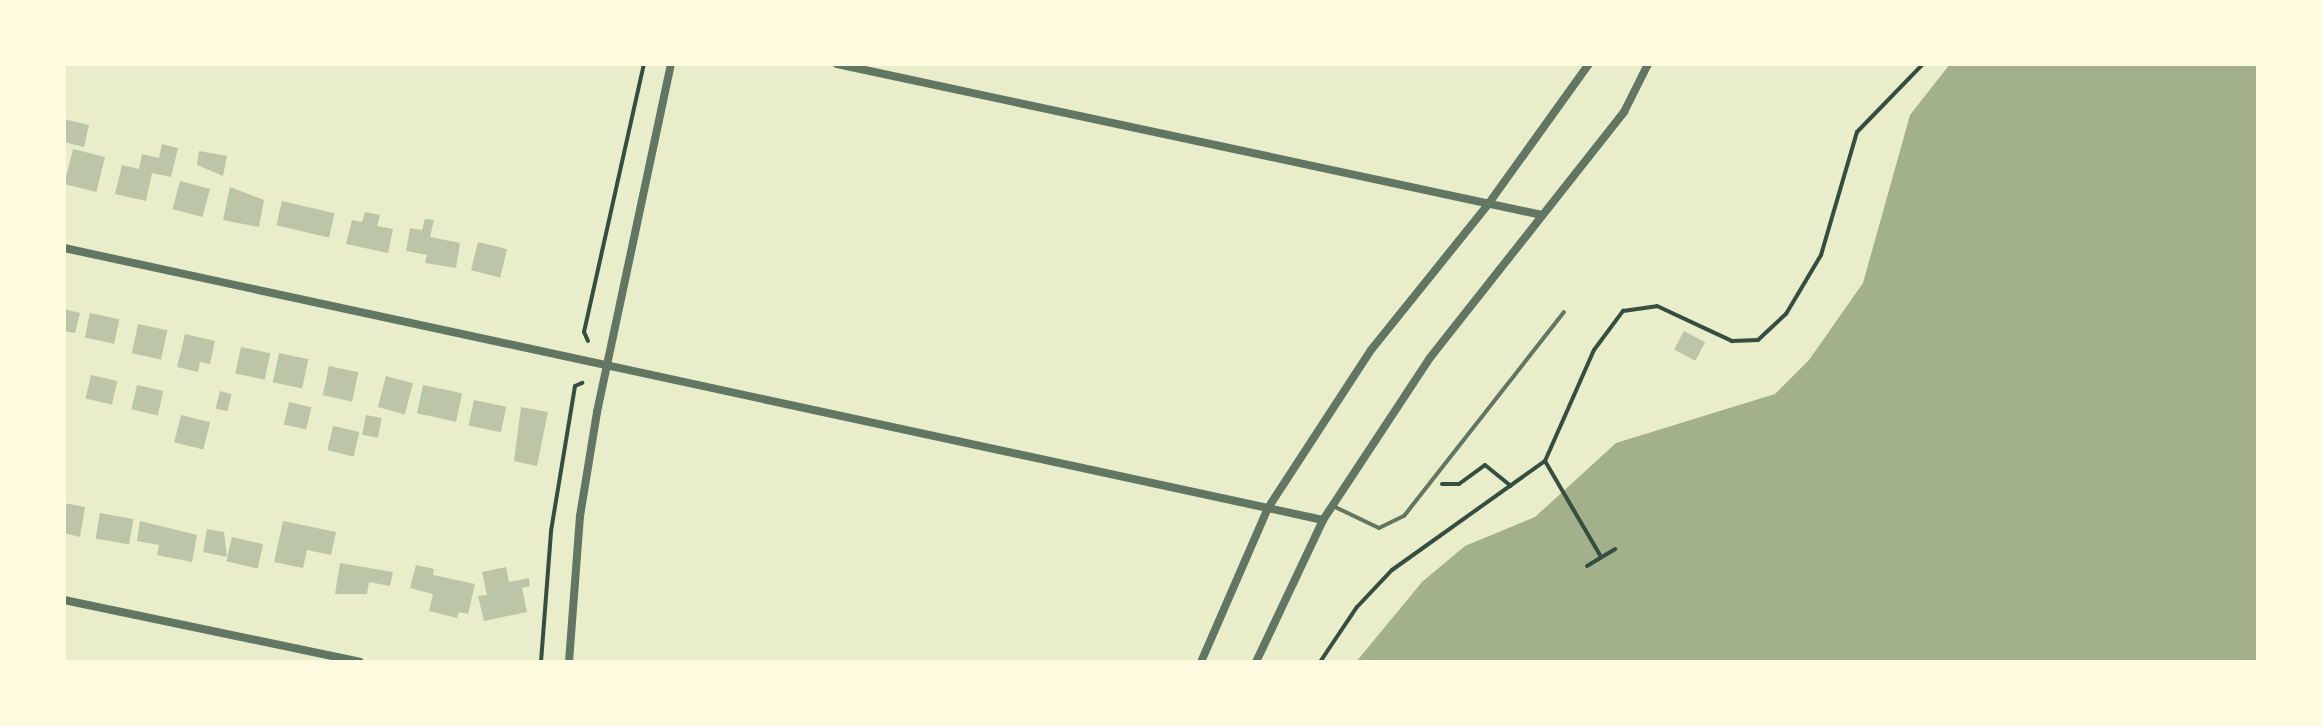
<!DOCTYPE html>
<html>
<head>
<meta charset="utf-8">
<style>
  body { margin:0 }
  #map { position:relative; width:2322px; height:726px; overflow:hidden; background:#e9edc9; font-family:Karla,sans-serif }
  div>[style] { position:absolute }
  .water>* { inset:0; background:#a3b18a }
  .building>* { inset:0; background:#bcc5a7; transform-origin:0 0 }
  .path>* { height:4px; margin:-2px; padding:0 2px; transform-origin:2px; border-radius:2px; background:#344e41 }
  .service>* { height:4px; margin:-2px; padding:0 2px; transform-origin:2px; border-radius:2px; background:#617663 }
  .minor>* { height:8px; margin:-4px; padding:0 4px; transform-origin:4px; border-radius:4px; background:#617663 }
  span { translate:-50% -50%; white-space:nowrap; text-align:center; line-height:1.15; -webkit-text-stroke:6px #fefae0; paint-order:stroke }
  .frame { position:absolute; inset:0; border:66px solid #fefae0; pointer-events:none }
</style>
</head>
<body>
<div id="map">
  <div class="water">
    <div style="clip-path:polygon(1950px 64px,2258px 64px,2258px 662px,1356px 662px,1422px 582px,1465px 546px,1535px 517px,1616px 443px,1775px 394px,1809px 360px,1863px 283px,1910px 115px)"></div>
  </div>
  <div class="building">
    <div style="clip-path:polygon(64px 119px,89px 125px,84px 147px,64px 142px)"></div>
    <div style="clip-path:polygon(162px 144px,178px 148px,171px 177px,152px 173px,146px 201px,115px 194px,122px 165px,139px 169px,142px 154px,159px 158px)"></div>
    <div style="left:73px;top:149px;width:33px;height:36px;rotate:14deg"></div>
    <div style="clip-path:polygon(199px 151px,227px 156px,223px 176px,197px 165px)"></div>
    <div style="left:180px;top:181px;width:31px;height:29px;rotate:15deg"></div>
    <div style="clip-path:polygon(230px 187px,264px 200px,259px 227px,223px 220px)"></div>
    <div style="left:282px;top:201px;width:54px;height:25px;rotate:13deg"></div>
    <div style="clip-path:polygon(365px 212px,380px 215px,377px 226px,393px 229px,388px 253px,346px 244px,352px 220px,362px 222px)"></div>
    <div style="clip-path:polygon(425px 219px,434px 220px,430px 237px,460px 243px,456px 268px,425px 263px,427px 255px,406px 251px,410px 228px,422px 230px)"></div>
    <div style="left:478px;top:242px;width:30px;height:29px;rotate:14deg"></div>
    <div style="clip-path:polygon(64px 309px,80px 313px,75px 333px,64px 331px)"></div>
    <div style="left:90px;top:313px;width:30px;height:25px;rotate:12deg"></div>
    <div style="left:138px;top:324px;width:30px;height:30px;rotate:12deg"></div>
    <div style="left:1684px;top:331px;width:24px;height:21px;rotate:28deg"></div>
    <div style="clip-path:polygon(185px 334px,215px 341px,210px 364px,200px 362px,198px 372px,177px 367px)"></div>
    <div style="left:241px;top:347px;width:30px;height:27px;rotate:12deg"></div>
    <div style="left:279px;top:353px;width:30px;height:30px;rotate:12deg"></div>
    <div style="left:329px;top:366px;width:30px;height:30px;rotate:12deg"></div>
    <div style="left:91px;top:375px;width:27px;height:24px;rotate:13deg"></div>
    <div style="left:386px;top:376px;width:28px;height:32px;rotate:15deg"></div>
    <div style="left:137px;top:385px;width:27px;height:25px;rotate:13deg"></div>
    <div style="left:423px;top:385px;width:40px;height:29px;rotate:12deg"></div>
    <div style="left:220px;top:391px;width:12px;height:18px;rotate:14deg"></div>
    <div style="left:474px;top:400px;width:33px;height:26px;rotate:12deg"></div>
    <div style="left:289px;top:402px;width:23px;height:23px;rotate:13deg"></div>
    <div style="clip-path:polygon(521px 407px,548px 412px,537px 466px,514px 461px)"></div>
    <div style="left:181px;top:415px;width:30px;height:28px;rotate:14deg"></div>
    <div style="left:366px;top:415px;width:16px;height:20px;rotate:11deg"></div>
    <div style="left:333px;top:426px;width:27px;height:25px;rotate:13deg"></div>
    <div style="clip-path:polygon(64px 503px,85px 507px,80px 537px,64px 533px)"></div>
    <div style="left:100px;top:513px;width:34px;height:26px;rotate:10deg"></div>
    <div style="clip-path:polygon(140px 521px,197px 535px,192px 562px,157px 555px,159px 545px,137px 541px)"></div>
    <div style="clip-path:polygon(283px 521px,336px 532px,331px 555px,307px 550px,303px 568px,274px 562px)"></div>
    <div style="clip-path:polygon(207px 529px,224px 532px,227px 557px,203px 552px)"></div>
    <div style="left:232px;top:537px;width:32px;height:25px;rotate:13deg"></div>
    <div style="clip-path:polygon(340px 563px,393px 572px,390px 586px,369px 582px,367px 594px,335px 594px)"></div>
    <div style="clip-path:polygon(416px 565px,434px 569px,433px 575px,475px 584px,468px 614px,459px 612px,457px 618px,429px 611px,433px 594px,410px 588px)"></div>
    <div style="clip-path:polygon(506px 567px,509px 582px,529px 578px,530px 586px,522px 588px,527px 612px,484px 621px,478px 596px,487px 595px,482px 572px)"></div>
  </div>
  <div class="path">
    <div style="left:588px;top:341px;width:10px;rotate:-114deg"></div>
    <div style="left:584px;top:332px;width:275px;rotate:-77.4deg"></div>
    <div style="left:1545px;top:461px;width:111px;rotate:59.7deg"></div>
    <div style="left:1442px;top:484px;width:17px"></div>
    <div style="left:1459px;top:484px;width:32px;rotate:-36deg"></div>
    <div style="left:1485px;top:465px;width:33px;rotate:39deg"></div>
    <div style="left:1587px;top:566px;width:33px;rotate:-31deg"></div>
    <div style="left:541px;top:662px;width:131px;rotate:-85.6deg"></div>
    <div style="left:551px;top:531px;width:147px;rotate:-80.6deg"></div>
    <div style="left:575px;top:386px;width:8px;rotate:-23deg"></div>
    <div style="left:1320px;top:662px;width:66px;rotate:-56.1deg"></div>
    <div style="left:1357px;top:607px;width:51px;rotate:-46.6deg"></div>
    <div style="left:1392px;top:570px;width:188px;rotate:-35.5deg"></div>
    <div style="left:1545px;top:461px;width:121px;rotate:-66.2deg"></div>
    <div style="left:1594px;top:350px;width:49px;rotate:-53.4deg"></div>
    <div style="left:1623px;top:311px;width:34px;rotate:-8deg"></div>
    <div style="left:1657px;top:306px;width:83px;rotate:25deg"></div>
    <div style="left:1732px;top:341px;width:26px;rotate:-2deg"></div>
    <div style="left:1758px;top:340px;width:38px;rotate:-43deg"></div>
    <div style="left:1786px;top:314px;width:69px;rotate:-59.3deg"></div>
    <div style="left:1821px;top:255px;width:128px;rotate:-73.7deg"></div>
    <div style="left:1857px;top:132px;width:95px;rotate:-45.9deg"></div>
  </div>
  <div class="service">
    <div style="left:1333px;top:506px;width:51px;rotate:25.6deg"></div>
    <div style="left:1379px;top:528px;width:28px;rotate:-26deg"></div>
    <div style="left:1404px;top:516px;width:259px;rotate:-51.9deg"></div>
  </div>
  <div class="minor">
    <div style="left:837px;top:64px;width:721px;rotate:12.09deg"></div>
    <div style="left:64px;top:248px;width:1288px;rotate:12.19deg"></div>
    <div style="left:64px;top:600px;width:302px;rotate:11.8deg"></div>
    <div style="left:569px;top:662px;width:146px;rotate:-85.7deg"></div>
    <div style="left:580px;top:516px;width:105px;rotate:-80.7deg"></div>
    <div style="left:597px;top:412px;width:356px;rotate:-78deg"></div>
    <div style="left:1201px;top:662px;width:168px;rotate:-66.5deg"></div>
    <div style="left:1268px;top:508px;width:189px;rotate:-56.9deg"></div>
    <div style="left:1371px;top:350px;width:189px;rotate:-51.2deg"></div>
    <div style="left:1489px;top:203px;width:171px;rotate:-54.3deg"></div>
    <div style="left:1256px;top:662px;width:157px;rotate:-64.7deg"></div>
    <div style="left:1323px;top:520px;width:193px;rotate:-56.6deg"></div>
    <div style="left:1429px;top:359px;width:315px;rotate:-51.7deg"></div>
    <div style="left:1624px;top:112px;width:54px;rotate:-63.4deg"></div>
  </div>
  <div class="frame"></div>
</div>
</body>
</html>
